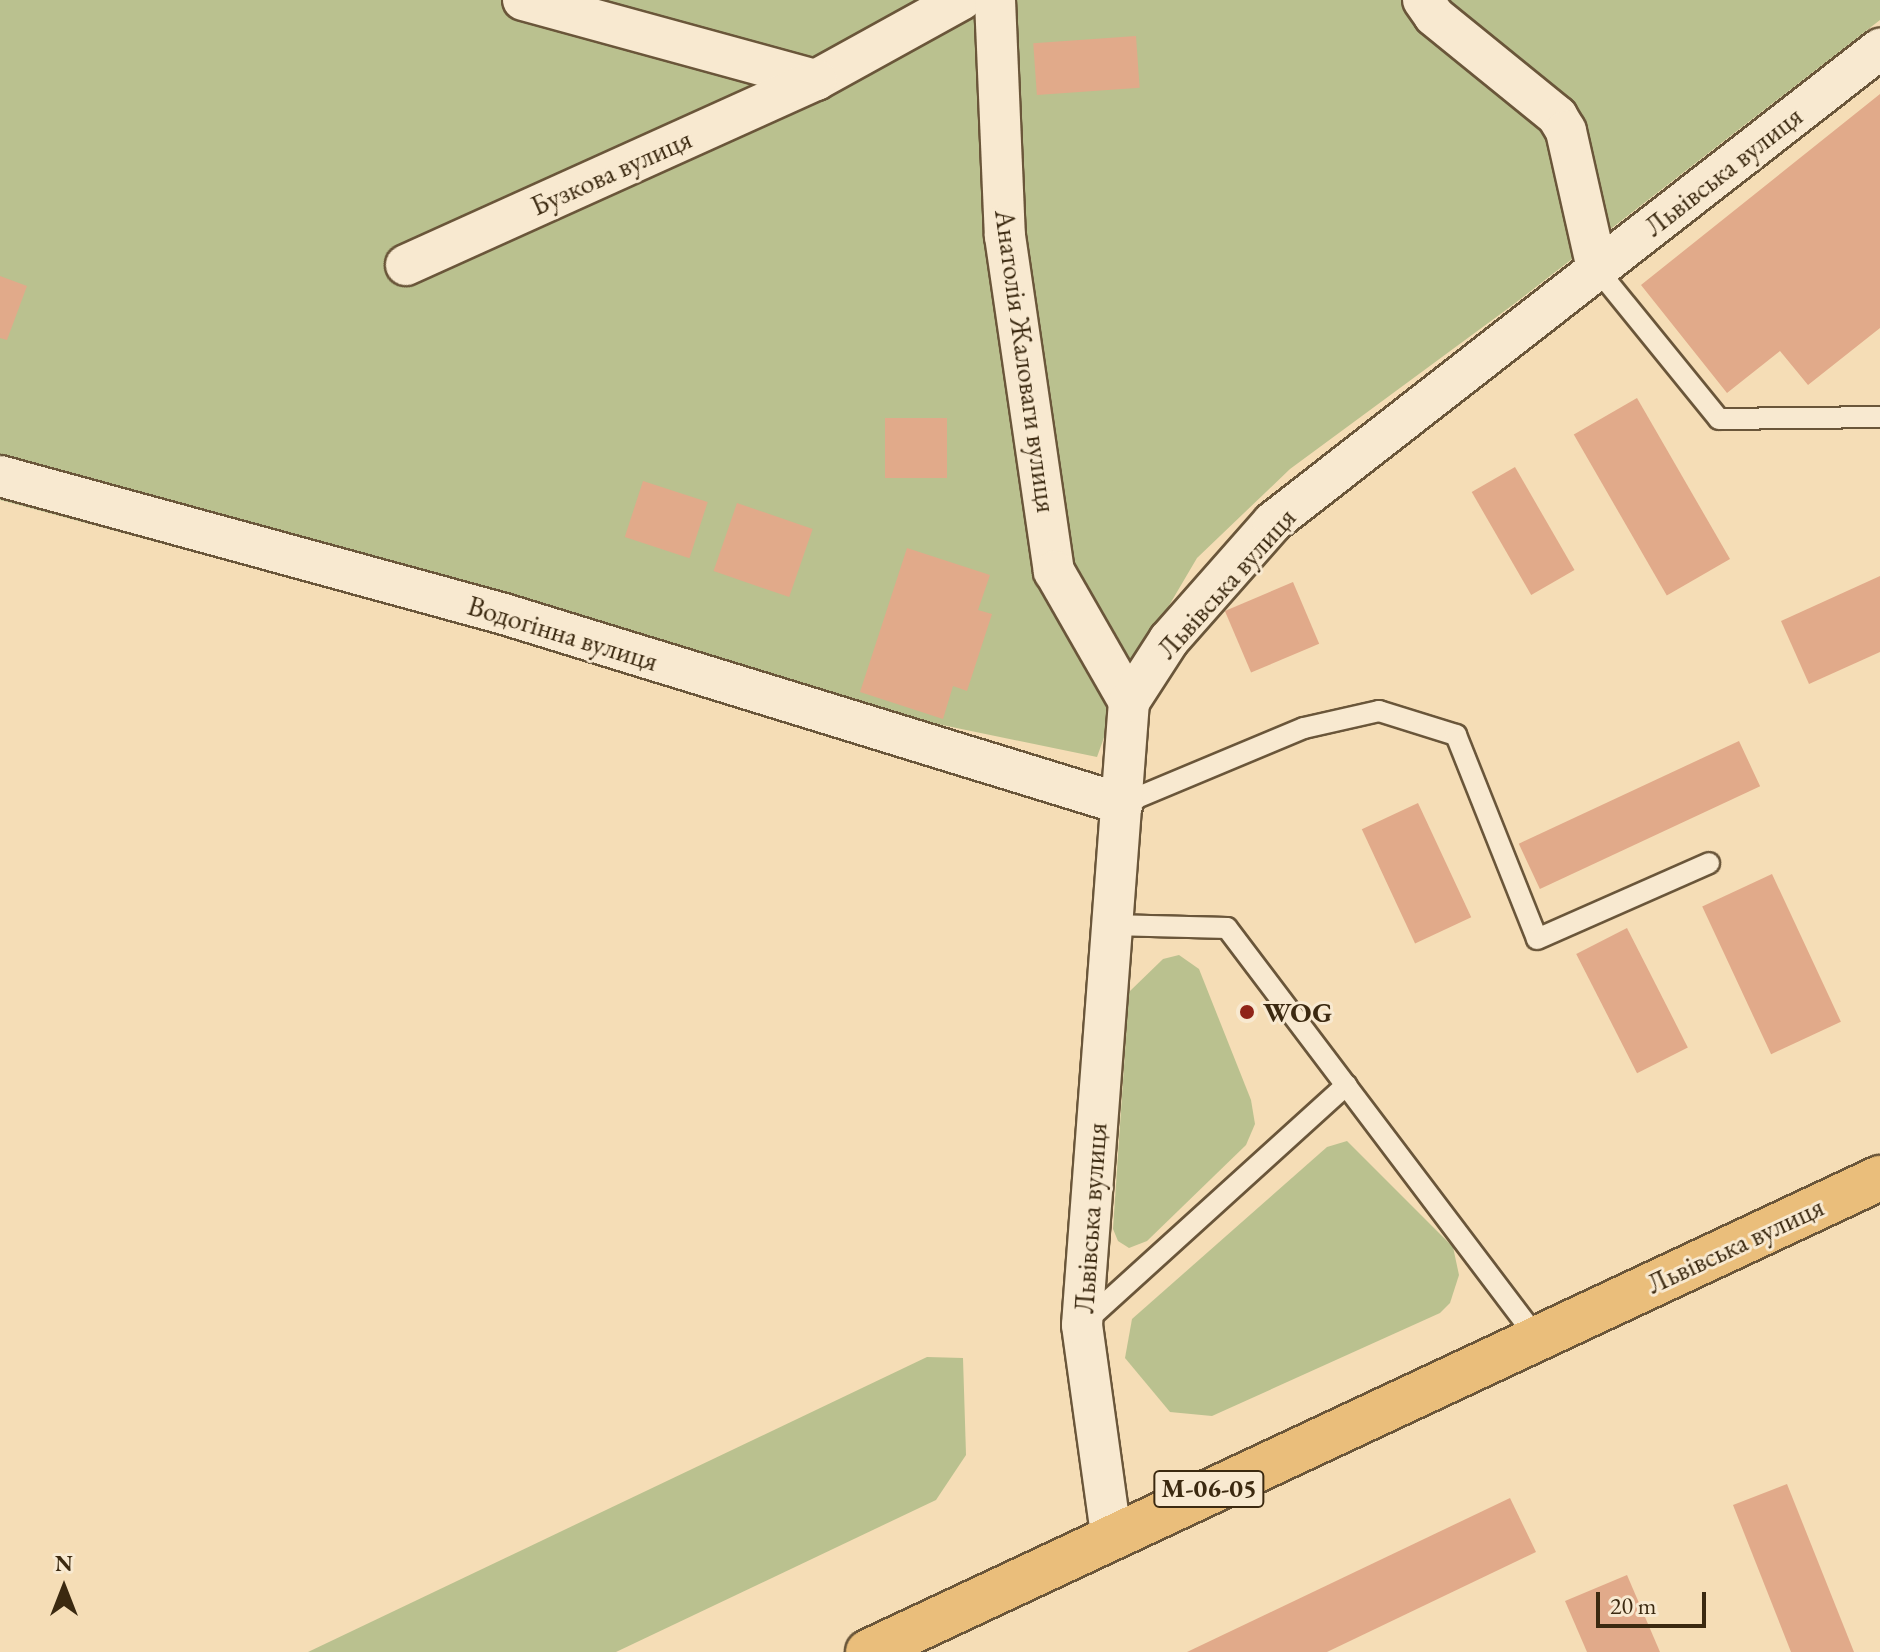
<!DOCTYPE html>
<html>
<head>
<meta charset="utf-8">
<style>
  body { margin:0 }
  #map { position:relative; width:1880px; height:1652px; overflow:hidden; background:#f5ddb6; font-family:"EB Garamond",serif }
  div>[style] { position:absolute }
  .green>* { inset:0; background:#bac18f }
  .building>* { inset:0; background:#e1aa8a; transform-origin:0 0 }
  .roads { filter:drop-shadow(2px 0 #6a563a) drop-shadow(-2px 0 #6a563a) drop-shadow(0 2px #6a563a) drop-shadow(0 -2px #6a563a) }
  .service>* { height:20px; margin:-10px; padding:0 10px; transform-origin:10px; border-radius:10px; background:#f8e9d0 }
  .minor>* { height:40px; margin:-20px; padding:0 20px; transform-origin:20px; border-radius:20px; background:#f8e9d0 }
  .trunk>* { height:44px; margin:-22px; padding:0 22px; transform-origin:22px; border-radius:22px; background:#eabe7b }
  .dots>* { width:22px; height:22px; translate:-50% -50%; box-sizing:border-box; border:4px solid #f8e9d0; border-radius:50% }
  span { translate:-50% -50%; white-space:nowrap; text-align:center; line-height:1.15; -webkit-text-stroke:6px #f8e9d0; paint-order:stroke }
  .shield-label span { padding:2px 6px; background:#f8e9d0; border:2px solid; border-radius:6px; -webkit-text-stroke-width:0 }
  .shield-label { font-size:26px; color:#3b2910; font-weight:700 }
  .street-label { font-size:28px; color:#3b2910 }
  .poi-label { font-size:28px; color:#3b2910; font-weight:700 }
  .left { translate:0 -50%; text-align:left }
  .north { position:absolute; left:24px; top:1548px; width:80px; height:80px; -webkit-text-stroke:6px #f8e9d0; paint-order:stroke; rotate:0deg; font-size:22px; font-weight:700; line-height:32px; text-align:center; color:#3b2910 }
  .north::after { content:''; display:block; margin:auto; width:28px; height:36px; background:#3b2910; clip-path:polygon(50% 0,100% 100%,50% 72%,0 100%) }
  .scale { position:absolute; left:1596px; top:1592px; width:110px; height:36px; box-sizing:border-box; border:4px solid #3b2910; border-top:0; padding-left:10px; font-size:24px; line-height:28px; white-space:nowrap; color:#3b2910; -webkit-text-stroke:6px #f8e9d0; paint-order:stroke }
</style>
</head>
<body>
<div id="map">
  <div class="green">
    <div style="clip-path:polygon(0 0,1880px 0,1880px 20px,1514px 304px,1290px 469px,1197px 558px,1124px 682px,1097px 757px,783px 692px,313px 584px,0 500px)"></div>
    <div style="clip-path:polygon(1179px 955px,1199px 969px,1251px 1100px,1255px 1124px,1246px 1145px,1147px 1241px,1129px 1248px,1118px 1241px,1113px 1229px,1129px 992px,1163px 959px)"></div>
    <div style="clip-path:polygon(1347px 1141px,1453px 1247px,1459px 1275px,1450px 1303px,1440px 1313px,1212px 1416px,1170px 1412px,1125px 1358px,1132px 1319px,1327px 1147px)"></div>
    <div style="clip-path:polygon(927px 1357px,963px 1358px,966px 1455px,936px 1500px,616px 1652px,308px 1652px)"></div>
  </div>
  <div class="building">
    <div style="left:1136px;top:36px;width:52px;height:103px;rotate:86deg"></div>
    <div style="clip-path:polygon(1880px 94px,1880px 328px,1808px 385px,1780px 351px,1727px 393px,1641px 285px)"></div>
    <div style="clip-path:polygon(0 276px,27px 286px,7px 340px,0 338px)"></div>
    <div style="left:1637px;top:398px;width:186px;height:73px;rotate:60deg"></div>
    <div style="left:885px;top:418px;width:62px;height:60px"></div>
    <div style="left:1515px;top:467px;width:119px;height:50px;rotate:60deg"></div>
    <div style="left:643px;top:481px;width:68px;height:59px;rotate:18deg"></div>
    <div style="left:737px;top:503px;width:80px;height:72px;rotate:19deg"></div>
    <div style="clip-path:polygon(907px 548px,990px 575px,978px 610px,992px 614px,967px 691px,953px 686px,943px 719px,860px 692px)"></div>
    <div style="clip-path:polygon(1880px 576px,1880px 652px,1809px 684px,1781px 621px)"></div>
    <div style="left:1293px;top:582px;width:67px;height:74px;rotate:67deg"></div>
    <div style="left:1739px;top:741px;width:50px;height:243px;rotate:65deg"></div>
    <div style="left:1418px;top:803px;width:126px;height:62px;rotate:65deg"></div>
    <div style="left:1772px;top:874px;width:163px;height:77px;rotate:65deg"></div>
    <div style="left:1627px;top:928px;width:134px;height:57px;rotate:63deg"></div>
    <div style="clip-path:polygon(1787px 1484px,1854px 1652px,1791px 1652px,1733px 1505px)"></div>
    <div style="clip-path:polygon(1510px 1498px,1536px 1552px,1327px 1652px,1187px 1652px)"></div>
    <div style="clip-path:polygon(1627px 1575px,1660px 1652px,1587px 1652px,1565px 1601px)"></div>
  </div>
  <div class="roads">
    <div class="service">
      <div style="left:1597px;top:269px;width:193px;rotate:50.9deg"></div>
      <div style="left:1719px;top:419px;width:161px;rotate:-0.7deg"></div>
      <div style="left:1122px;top:804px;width:197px;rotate:-22.7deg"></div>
      <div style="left:1304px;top:728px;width:77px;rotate:-12.8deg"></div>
      <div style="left:1379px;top:711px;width:81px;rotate:17.3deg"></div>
      <div style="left:1456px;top:735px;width:219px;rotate:68.3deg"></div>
      <div style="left:1537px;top:939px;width:188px;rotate:-23.8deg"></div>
      <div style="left:1112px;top:925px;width:115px;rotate:1.5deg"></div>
      <div style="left:1227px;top:928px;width:514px;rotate:52.91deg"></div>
      <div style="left:1085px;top:1322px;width:353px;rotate:-42.2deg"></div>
    </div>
    <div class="minor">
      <div style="left:523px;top:0;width:304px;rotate:15.3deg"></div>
      <div style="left:816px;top:80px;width:166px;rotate:-28.9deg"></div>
      <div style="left:995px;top:0;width:236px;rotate:87.6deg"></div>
      <div style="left:1005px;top:236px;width:339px;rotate:81.7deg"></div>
      <div style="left:1054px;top:571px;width:151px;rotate:60.2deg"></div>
      <div style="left:1423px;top:0;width:19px;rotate:55deg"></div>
      <div style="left:1434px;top:16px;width:159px;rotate:39.1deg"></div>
      <div style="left:1557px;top:116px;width:17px;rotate:59deg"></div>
      <div style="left:1566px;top:131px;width:141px;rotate:77.3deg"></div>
      <div style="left:406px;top:265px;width:450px;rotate:-24.3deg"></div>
      <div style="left:0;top:476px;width:523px;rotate:15.31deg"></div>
      <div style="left:504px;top:614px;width:647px;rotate:17.09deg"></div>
      <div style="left:1111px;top:1534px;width:211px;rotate:-97.9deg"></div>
      <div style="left:1082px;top:1325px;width:625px;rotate:-85.69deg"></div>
      <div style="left:1129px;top:702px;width:74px;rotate:-57.2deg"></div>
      <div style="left:1169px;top:640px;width:157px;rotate:-48.6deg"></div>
      <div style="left:1273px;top:522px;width:770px;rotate:-37.93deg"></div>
    </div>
    <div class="trunk">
      <div style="left:868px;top:1652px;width:1118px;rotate:-25.1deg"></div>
    </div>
  </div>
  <div class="dots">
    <div style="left:1247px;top:1012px;background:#8f2418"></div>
  </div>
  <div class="shield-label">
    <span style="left:1209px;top:1489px">М-06-05</span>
  </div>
  <div class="street-label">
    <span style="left:1723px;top:171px;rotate:-38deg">Львівська вулиця</span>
    <span style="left:611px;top:172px;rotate:-24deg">Бузкова вулиця</span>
    <span style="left:1026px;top:361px;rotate:82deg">Анатолія Жаловаги вулиця</span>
    <span style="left:1226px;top:583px;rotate:-48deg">Львівська вулиця</span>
    <span style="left:563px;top:633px;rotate:17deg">Водогінна вулиця</span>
    <span style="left:1090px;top:1218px;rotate:-86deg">Львівська вулиця</span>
    <span style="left:1735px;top:1245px;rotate:-25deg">Львівська вулиця</span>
  </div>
  <div class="poi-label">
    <span class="left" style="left:1263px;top:1012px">WOG</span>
  </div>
  <div class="north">N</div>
  <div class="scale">20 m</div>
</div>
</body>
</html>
